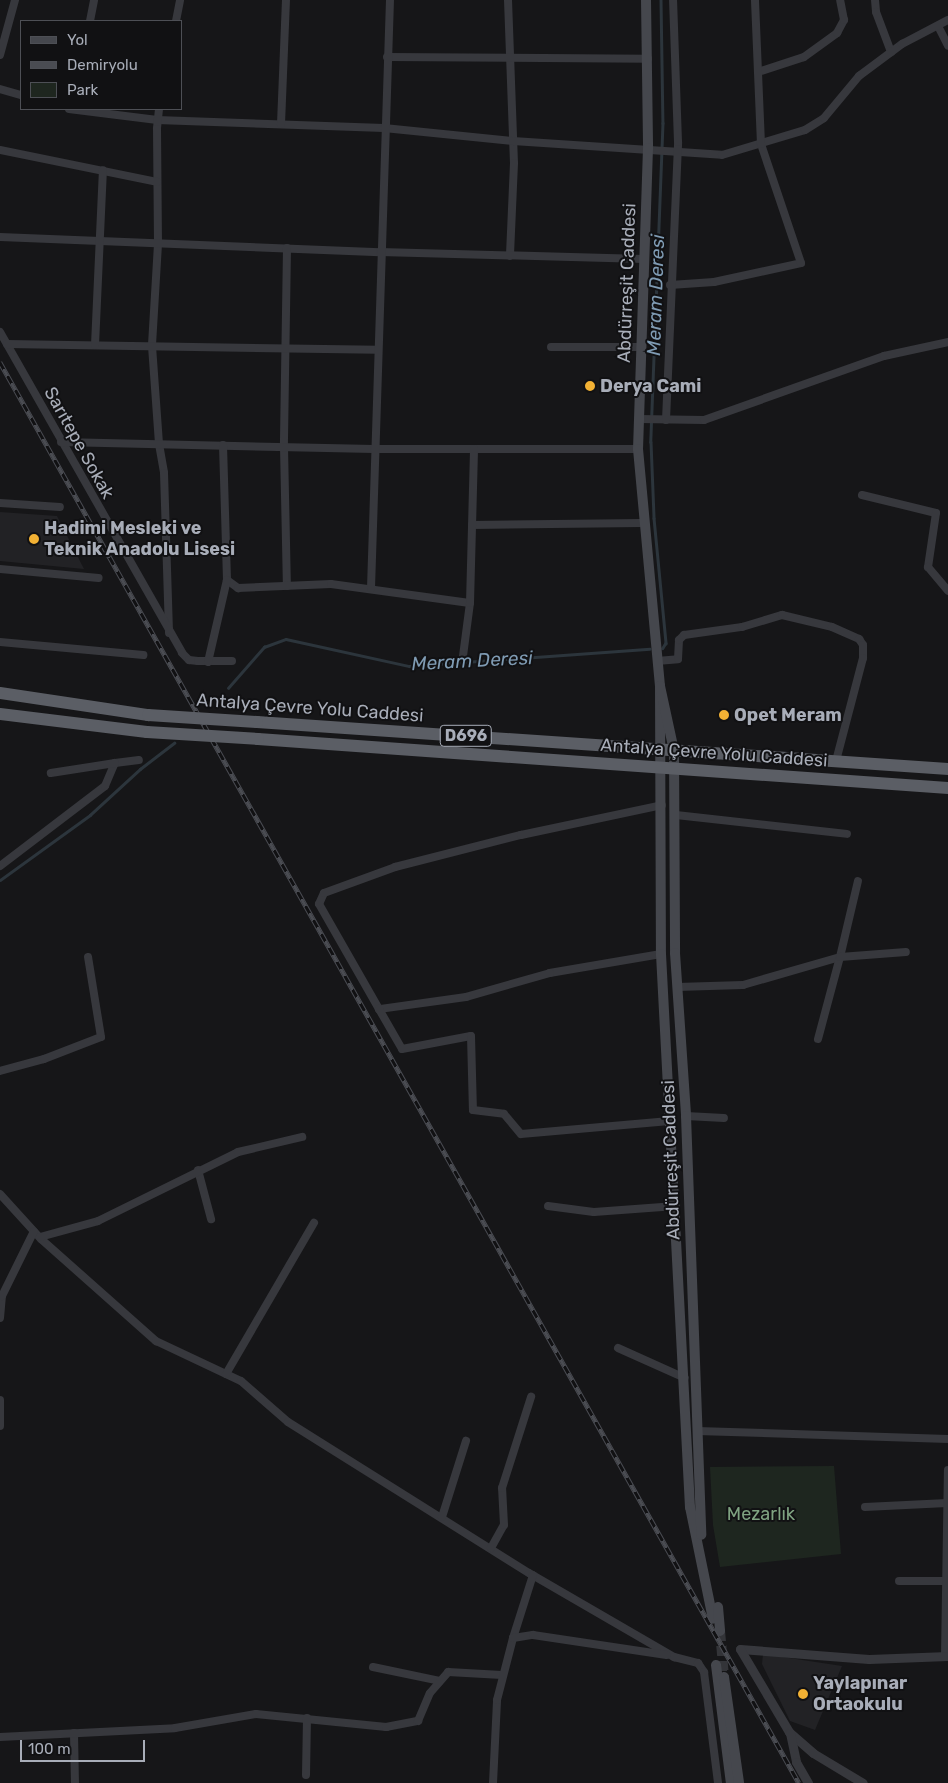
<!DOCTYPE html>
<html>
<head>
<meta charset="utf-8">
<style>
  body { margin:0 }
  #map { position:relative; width:948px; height:1783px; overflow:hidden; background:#161618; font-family:Rubik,sans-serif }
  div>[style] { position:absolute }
  .built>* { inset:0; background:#222225 }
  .green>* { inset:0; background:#1e261f }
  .stream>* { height:2.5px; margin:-1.25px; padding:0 1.25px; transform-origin:1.25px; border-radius:1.25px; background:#2c353c }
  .secondary-tunnel>* { height:10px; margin-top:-5px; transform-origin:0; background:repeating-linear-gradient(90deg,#333438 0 10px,transparent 0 15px) }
  .minor>* { height:8px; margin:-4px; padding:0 4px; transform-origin:4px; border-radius:4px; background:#37383d }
  .tertiary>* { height:9px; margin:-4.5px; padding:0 4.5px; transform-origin:4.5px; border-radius:4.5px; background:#37383d }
  .secondary>* { height:10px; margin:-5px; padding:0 5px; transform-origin:5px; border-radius:5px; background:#45474d }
  .trunk>* { height:12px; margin:-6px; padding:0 6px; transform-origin:6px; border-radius:6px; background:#5b5e65 }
  .rail>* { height:4.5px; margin-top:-2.25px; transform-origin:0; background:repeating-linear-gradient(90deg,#111113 0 8px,#4a4c52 0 16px); box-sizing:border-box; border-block:1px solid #4a4c52 }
  .trunk-bridge>* { height:12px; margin:-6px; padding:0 6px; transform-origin:6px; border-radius:6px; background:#5b5e65 }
  .dots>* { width:14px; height:14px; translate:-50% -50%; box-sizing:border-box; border:2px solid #111113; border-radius:50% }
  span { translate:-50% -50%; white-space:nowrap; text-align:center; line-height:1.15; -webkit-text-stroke:4px #111113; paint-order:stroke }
  .shield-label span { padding:1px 4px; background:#111113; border:1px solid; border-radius:4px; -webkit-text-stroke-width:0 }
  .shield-label { font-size:16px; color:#a8adb8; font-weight:700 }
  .street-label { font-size:18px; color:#a8adb8 }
  .poi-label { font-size:18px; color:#a8adb8; font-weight:700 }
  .left { translate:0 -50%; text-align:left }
  .park-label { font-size:18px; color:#7fa381 }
  .water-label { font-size:19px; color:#7f9bb3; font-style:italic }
  .legend { position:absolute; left:20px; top:20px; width:162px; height:90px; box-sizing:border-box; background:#111113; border:1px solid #4d4f55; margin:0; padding:6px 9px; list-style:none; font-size:15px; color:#a8adb8 }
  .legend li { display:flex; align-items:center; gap:10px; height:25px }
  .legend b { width:25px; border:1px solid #4d4f55 }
  .scale { position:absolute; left:20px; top:1740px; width:125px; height:22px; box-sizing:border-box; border:2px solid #a8adb8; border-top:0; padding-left:6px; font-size:15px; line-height:18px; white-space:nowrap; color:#a8adb8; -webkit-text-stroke:4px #111113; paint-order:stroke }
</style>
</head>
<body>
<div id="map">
  <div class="built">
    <div style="clip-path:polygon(0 512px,57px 516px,84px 569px,0 561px)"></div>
    <div style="clip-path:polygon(763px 1654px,842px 1666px,815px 1730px,790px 1721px,762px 1664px)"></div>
  </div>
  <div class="green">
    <div style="clip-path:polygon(834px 1466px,841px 1554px,720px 1567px,713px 1525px,710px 1467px)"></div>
  </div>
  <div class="stream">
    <div style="left:661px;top:0;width:123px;rotate:89.1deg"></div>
    <div style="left:663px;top:123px;width:319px;rotate:92.2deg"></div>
    <div style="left:651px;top:442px;width:76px;rotate:87.7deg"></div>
    <div style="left:654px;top:518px;width:126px;rotate:84.5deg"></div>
    <div style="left:666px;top:643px;width:6px;rotate:121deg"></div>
    <div style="left:228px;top:688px;width:55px;rotate:-48.7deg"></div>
    <div style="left:264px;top:647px;width:23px;rotate:-20deg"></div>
    <div style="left:286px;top:639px;width:126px;rotate:12.4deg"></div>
    <div style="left:409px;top:666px;width:241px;rotate:-4.1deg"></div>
    <div style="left:0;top:880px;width:111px;rotate:-35.8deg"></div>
    <div style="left:90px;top:815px;width:68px;rotate:-42.6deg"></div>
    <div style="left:140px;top:769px;width:43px;rotate:-37.4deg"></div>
  </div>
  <div class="secondary-tunnel">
    <div style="left:720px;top:1631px;width:46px;rotate:85deg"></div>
  </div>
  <div class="minor">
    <div style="left:508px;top:0;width:163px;rotate:87.9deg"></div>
    <div style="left:514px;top:163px;width:93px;rotate:92.5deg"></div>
    <div style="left:875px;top:0;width:12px;rotate:85deg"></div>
    <div style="left:876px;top:12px;width:43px;rotate:69.4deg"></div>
    <div style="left:90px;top:21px;width:21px;rotate:-79deg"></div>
    <div style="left:176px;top:21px;width:21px;rotate:-79deg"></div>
    <div style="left:938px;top:26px;width:22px;rotate:63deg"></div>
    <div style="left:0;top:55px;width:57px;rotate:-74.7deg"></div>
    <div style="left:387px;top:57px;width:261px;rotate:0.4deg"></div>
    <div style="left:758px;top:72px;width:48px;rotate:-18.1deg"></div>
    <div style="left:804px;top:57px;width:41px;rotate:-36deg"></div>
    <div style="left:837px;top:33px;width:15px;rotate:-62deg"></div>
    <div style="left:844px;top:20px;width:20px;rotate:-101deg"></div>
    <div style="left:0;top:89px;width:22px;rotate:16deg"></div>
    <div style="left:69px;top:109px;width:89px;rotate:7.1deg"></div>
    <div style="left:157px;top:120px;width:227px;rotate:2deg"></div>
    <div style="left:384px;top:128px;width:130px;rotate:5.8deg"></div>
    <div style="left:513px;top:141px;width:209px;rotate:3.8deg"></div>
    <div style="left:722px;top:155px;width:87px;rotate:-16.8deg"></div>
    <div style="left:805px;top:130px;width:22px;rotate:-32deg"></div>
    <div style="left:824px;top:118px;width:55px;rotate:-50.2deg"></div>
    <div style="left:859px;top:76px;width:54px;rotate:-36.7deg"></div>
    <div style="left:902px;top:44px;width:52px;rotate:-27.6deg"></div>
    <div style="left:159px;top:109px;width:20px;rotate:96deg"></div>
    <div style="left:157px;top:129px;width:115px;rotate:89.5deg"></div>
    <div style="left:158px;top:244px;width:102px;rotate:93.4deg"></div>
    <div style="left:152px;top:346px;width:98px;rotate:85.9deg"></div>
    <div style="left:159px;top:444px;width:29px;rotate:80deg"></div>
    <div style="left:164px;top:473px;width:160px;rotate:88.2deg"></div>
    <div style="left:281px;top:124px;width:124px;rotate:-87.7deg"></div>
    <div style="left:0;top:150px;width:160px;rotate:11.5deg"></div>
    <div style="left:0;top:237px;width:380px;rotate:2.3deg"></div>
    <div style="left:380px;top:252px;width:264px;rotate:1.5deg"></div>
    <div style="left:287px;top:248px;width:199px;rotate:90.9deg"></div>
    <div style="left:284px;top:447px;width:139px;rotate:88.8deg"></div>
    <div style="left:670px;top:285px;width:44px;rotate:-3.9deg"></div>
    <div style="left:714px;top:282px;width:89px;rotate:-12.3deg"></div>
    <div style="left:801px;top:263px;width:126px;rotate:-108.6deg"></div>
    <div style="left:761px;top:144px;width:144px;rotate:-92.4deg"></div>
    <div style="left:0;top:332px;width:369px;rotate:60.4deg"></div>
    <div style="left:182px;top:653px;width:10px;rotate:45deg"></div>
    <div style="left:189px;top:660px;width:9px;rotate:6deg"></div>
    <div style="left:198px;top:661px;width:34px"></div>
    <div style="left:7px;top:344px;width:370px;rotate:0.9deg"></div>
    <div style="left:95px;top:345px;width:175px;rotate:-87.4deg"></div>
    <div style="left:551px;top:347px;width:91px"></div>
    <div style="left:639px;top:419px;width:65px;rotate:0.9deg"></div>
    <div style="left:704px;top:420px;width:191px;rotate:-19.6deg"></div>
    <div style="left:884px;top:356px;width:66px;rotate:-12.3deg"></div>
    <div style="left:666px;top:420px;width:278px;rotate:-87.5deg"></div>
    <div style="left:678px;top:142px;width:142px;rotate:-92deg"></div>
    <div style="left:61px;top:442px;width:313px;rotate:1.3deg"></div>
    <div style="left:374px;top:449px;width:264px"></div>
    <div style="left:223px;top:445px;width:135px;rotate:88.3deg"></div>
    <div style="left:227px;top:580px;width:14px;rotate:36deg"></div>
    <div style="left:238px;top:588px;width:93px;rotate:-2.5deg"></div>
    <div style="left:331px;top:584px;width:140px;rotate:7.8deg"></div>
    <div style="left:862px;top:495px;width:76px;rotate:13.7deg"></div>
    <div style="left:936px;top:513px;width:55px;rotate:98.4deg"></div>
    <div style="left:928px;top:567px;width:31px;rotate:50deg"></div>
    <div style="left:0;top:503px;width:60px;rotate:3.8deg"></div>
    <div style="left:472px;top:525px;width:170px;rotate:-0.7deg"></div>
    <div style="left:0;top:569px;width:99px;rotate:5.2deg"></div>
    <div style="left:371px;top:588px;width:588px;rotate:-88.15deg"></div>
    <div style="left:0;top:642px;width:144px;rotate:5.2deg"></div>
    <div style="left:463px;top:656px;width:53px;rotate:-82.5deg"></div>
    <div style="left:470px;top:603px;width:154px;rotate:-88.5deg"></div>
    <div style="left:657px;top:661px;width:21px;rotate:-5deg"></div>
    <div style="left:678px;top:659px;width:19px;rotate:-87deg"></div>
    <div style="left:679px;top:640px;width:7px;rotate:-45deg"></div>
    <div style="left:684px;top:635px;width:59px;rotate:-7.9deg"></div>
    <div style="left:742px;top:627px;width:42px;rotate:-16.7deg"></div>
    <div style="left:782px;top:615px;width:51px;rotate:13.5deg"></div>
    <div style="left:832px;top:627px;width:30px;rotate:24deg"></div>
    <div style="left:859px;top:639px;width:7px;rotate:56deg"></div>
    <div style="left:863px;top:645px;width:13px;rotate:90deg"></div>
    <div style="left:863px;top:658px;width:106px;rotate:104.7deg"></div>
    <div style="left:208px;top:662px;width:84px;rotate:-77deg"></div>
    <div style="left:115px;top:763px;width:24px;rotate:-7deg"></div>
    <div style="left:676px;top:815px;width:172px;rotate:6.3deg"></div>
    <div style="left:0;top:866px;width:132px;rotate:-37.3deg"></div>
    <div style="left:105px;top:786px;width:25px;rotate:-67deg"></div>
    <div style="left:115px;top:763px;width:65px;rotate:171.1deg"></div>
    <div style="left:661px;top:954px;width:113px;rotate:170.3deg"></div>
    <div style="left:550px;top:973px;width:87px;rotate:164.1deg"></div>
    <div style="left:466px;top:997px;width:88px;rotate:172.1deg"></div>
    <div style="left:379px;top:1009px;width:121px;rotate:-119.7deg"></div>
    <div style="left:319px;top:904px;width:12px;rotate:-66deg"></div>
    <div style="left:324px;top:893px;width:76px;rotate:-20.1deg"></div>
    <div style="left:395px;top:867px;width:130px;rotate:-14.3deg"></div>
    <div style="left:521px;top:835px;width:144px;rotate:-12deg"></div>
    <div style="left:677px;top:987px;width:66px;rotate:-1.7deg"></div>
    <div style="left:743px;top:985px;width:101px;rotate:-16.1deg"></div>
    <div style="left:840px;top:957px;width:78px;rotate:-76.7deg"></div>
    <div style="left:379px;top:1009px;width:46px;rotate:60.1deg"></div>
    <div style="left:402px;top:1049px;width:70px;rotate:-10.7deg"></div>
    <div style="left:471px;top:1036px;width:74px;rotate:88.5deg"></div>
    <div style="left:473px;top:1110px;width:31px;rotate:7deg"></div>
    <div style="left:504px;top:1114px;width:26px;rotate:50deg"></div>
    <div style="left:521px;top:1134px;width:149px;rotate:-5deg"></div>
    <div style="left:818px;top:1039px;width:85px;rotate:-75deg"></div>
    <div style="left:840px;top:957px;width:66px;rotate:-4.3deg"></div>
    <div style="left:0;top:1071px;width:46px;rotate:-15.3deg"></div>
    <div style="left:44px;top:1059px;width:61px;rotate:-21.1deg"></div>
    <div style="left:101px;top:1037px;width:81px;rotate:-99.2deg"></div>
    <div style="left:686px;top:1116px;width:38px;rotate:3deg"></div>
    <div style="left:198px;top:1170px;width:51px;rotate:75.1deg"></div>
    <div style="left:0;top:1194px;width:61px;rotate:47.7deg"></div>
    <div style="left:41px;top:1239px;width:154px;rotate:41.6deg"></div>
    <div style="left:156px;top:1341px;width:94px;rotate:25.2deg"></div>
    <div style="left:241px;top:1381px;width:62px;rotate:41.1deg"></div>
    <div style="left:288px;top:1422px;width:284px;rotate:32.1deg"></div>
    <div style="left:529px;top:1573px;width:168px;rotate:30.1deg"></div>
    <div style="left:674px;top:1657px;width:25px;rotate:14deg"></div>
    <div style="left:698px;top:1663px;width:11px;rotate:56deg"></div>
    <div style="left:704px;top:1672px;width:112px;rotate:82.8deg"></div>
    <div style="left:548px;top:1206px;width:46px;rotate:7.4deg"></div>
    <div style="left:594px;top:1212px;width:82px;rotate:-4.2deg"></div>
    <div style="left:40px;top:1237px;width:60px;rotate:-15.4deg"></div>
    <div style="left:98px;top:1221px;width:156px;rotate:-26.2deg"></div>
    <div style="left:238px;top:1152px;width:66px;rotate:-13.2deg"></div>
    <div style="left:0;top:1318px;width:22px;rotate:-85deg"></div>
    <div style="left:2px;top:1296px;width:72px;rotate:-63.8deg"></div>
    <div style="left:618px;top:1348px;width:73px;rotate:24.1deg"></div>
    <div style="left:226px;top:1374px;width:175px;rotate:-59.8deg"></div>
    <div style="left:0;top:1400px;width:26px;rotate:90deg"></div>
    <div style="left:697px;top:1431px;width:251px;rotate:1.8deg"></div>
    <div style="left:865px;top:1507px;width:82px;rotate:-2.8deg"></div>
    <div style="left:442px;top:1517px;width:80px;rotate:-72.5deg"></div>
    <div style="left:491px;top:1548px;width:26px;rotate:-61deg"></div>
    <div style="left:504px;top:1525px;width:37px;rotate:-93deg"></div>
    <div style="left:502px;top:1488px;width:96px;rotate:-72.3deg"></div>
    <div style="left:899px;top:1581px;width:47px"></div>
    <div style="left:513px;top:1638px;width:66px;rotate:-72.4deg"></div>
    <div style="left:945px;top:1656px;width:186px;rotate:-89.1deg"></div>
    <div style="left:373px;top:1667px;width:68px;rotate:11.8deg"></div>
    <div style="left:74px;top:1733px;width:50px;rotate:88.9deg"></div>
    <div style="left:0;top:1737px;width:175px;rotate:-2.9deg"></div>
    <div style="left:175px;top:1728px;width:82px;rotate:-9.8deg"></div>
    <div style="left:256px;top:1714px;width:131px;rotate:5.7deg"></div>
    <div style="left:386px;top:1727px;width:33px;rotate:-11deg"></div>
    <div style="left:418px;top:1721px;width:30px;rotate:-67deg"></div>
    <div style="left:430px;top:1693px;width:28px;rotate:-49deg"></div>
    <div style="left:448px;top:1672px;width:54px;rotate:3.2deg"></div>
    <div style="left:306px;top:1775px;width:57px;rotate:-89deg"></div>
    <div style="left:493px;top:1783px;width:83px;rotate:-87.2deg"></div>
    <div style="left:497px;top:1700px;width:64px;rotate:-75.5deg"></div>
    <div style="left:513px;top:1638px;width:20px;rotate:-9deg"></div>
    <div style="left:533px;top:1635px;width:135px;rotate:8.5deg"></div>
  </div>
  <div class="tertiary">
    <div style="left:740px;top:1649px;width:129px;rotate:4.4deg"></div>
    <div style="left:869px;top:1659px;width:79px;rotate:-2.2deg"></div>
    <div style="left:740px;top:1649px;width:96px;rotate:59.4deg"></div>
    <div style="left:789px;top:1732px;width:32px;rotate:41deg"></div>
    <div style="left:813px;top:1753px;width:58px;rotate:31deg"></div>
    <div style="left:790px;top:1733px;width:30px;rotate:78deg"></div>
    <div style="left:796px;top:1762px;width:24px;rotate:60deg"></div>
  </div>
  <div class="secondary">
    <div style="left:646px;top:0;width:148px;rotate:89.2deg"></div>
    <div style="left:648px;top:148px;width:301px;rotate:91.9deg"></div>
    <div style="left:638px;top:449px;width:238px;rotate:84.7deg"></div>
    <div style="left:660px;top:686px;width:268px;rotate:89.8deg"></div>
    <div style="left:661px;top:954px;width:554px;rotate:87deg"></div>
    <div style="left:690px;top:1507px;width:114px;rotate:78.4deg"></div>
    <div style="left:660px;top:686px;width:66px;rotate:77.8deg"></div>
    <div style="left:674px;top:751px;width:202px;rotate:89.7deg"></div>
    <div style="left:675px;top:953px;width:163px;rotate:86.1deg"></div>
    <div style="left:686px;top:1116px;width:419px;rotate:87.9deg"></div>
    <div style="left:718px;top:1607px;width:24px;rotate:85deg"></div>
    <div style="left:716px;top:1665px;width:119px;rotate:82.8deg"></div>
    <div style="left:724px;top:1677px;width:107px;rotate:81.9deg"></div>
  </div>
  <div class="trunk">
    <div style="left:0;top:693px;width:150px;rotate:8.5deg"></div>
    <div style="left:0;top:714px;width:148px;rotate:7deg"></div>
    <div style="left:257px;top:722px;width:693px;rotate:3.89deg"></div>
    <div style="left:258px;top:739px;width:692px;rotate:4.06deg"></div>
  </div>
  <div class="rail">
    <div style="left:0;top:362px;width:1630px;rotate:60.65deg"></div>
  </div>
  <div class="trunk-bridge">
    <div style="left:148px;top:715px;width:109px;rotate:3.7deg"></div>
    <div style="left:147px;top:732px;width:111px;rotate:3.6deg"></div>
  </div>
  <div class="dots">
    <div style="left:590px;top:386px;background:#f2b134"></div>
    <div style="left:34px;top:539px;background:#f2b134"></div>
    <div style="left:724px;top:715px;background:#f2b134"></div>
    <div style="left:803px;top:1694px;background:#f2b134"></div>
  </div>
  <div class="shield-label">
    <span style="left:466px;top:736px">D696</span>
  </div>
  <div class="street-label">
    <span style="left:627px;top:283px;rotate:-88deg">Abdürreşit Caddesi</span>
    <span style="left:79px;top:443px;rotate:61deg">Sarıtepe Sokak</span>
    <span style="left:310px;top:708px;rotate:4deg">Antalya Çevre Yolu Caddesi</span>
    <span style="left:714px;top:753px;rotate:4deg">Antalya Çevre Yolu Caddesi</span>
    <span style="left:671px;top:1160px;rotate:-92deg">Abdürreşit Caddesi</span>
  </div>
  <div class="poi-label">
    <span class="left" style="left:600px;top:386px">Derya Cami</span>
    <span class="left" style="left:44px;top:539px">Hadimi Mesleki ve<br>Teknik Anadolu Lisesi</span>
    <span class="left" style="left:734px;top:715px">Opet Meram</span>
    <span class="left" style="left:813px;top:1694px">Yaylapınar<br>Ortaokulu</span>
  </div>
  <div class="park-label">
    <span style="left:761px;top:1514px">Mezarlık</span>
  </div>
  <div class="water-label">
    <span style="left:656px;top:295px;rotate:-88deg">Meram Deresi</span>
    <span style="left:472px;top:661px;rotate:-3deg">Meram Deresi</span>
  </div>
  <ul class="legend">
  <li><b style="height:6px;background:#45474d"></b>Yol</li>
  <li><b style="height:6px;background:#4a4c52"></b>Demiryolu</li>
  <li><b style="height:14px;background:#1e261f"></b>Park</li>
  </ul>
  <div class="scale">100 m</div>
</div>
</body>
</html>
